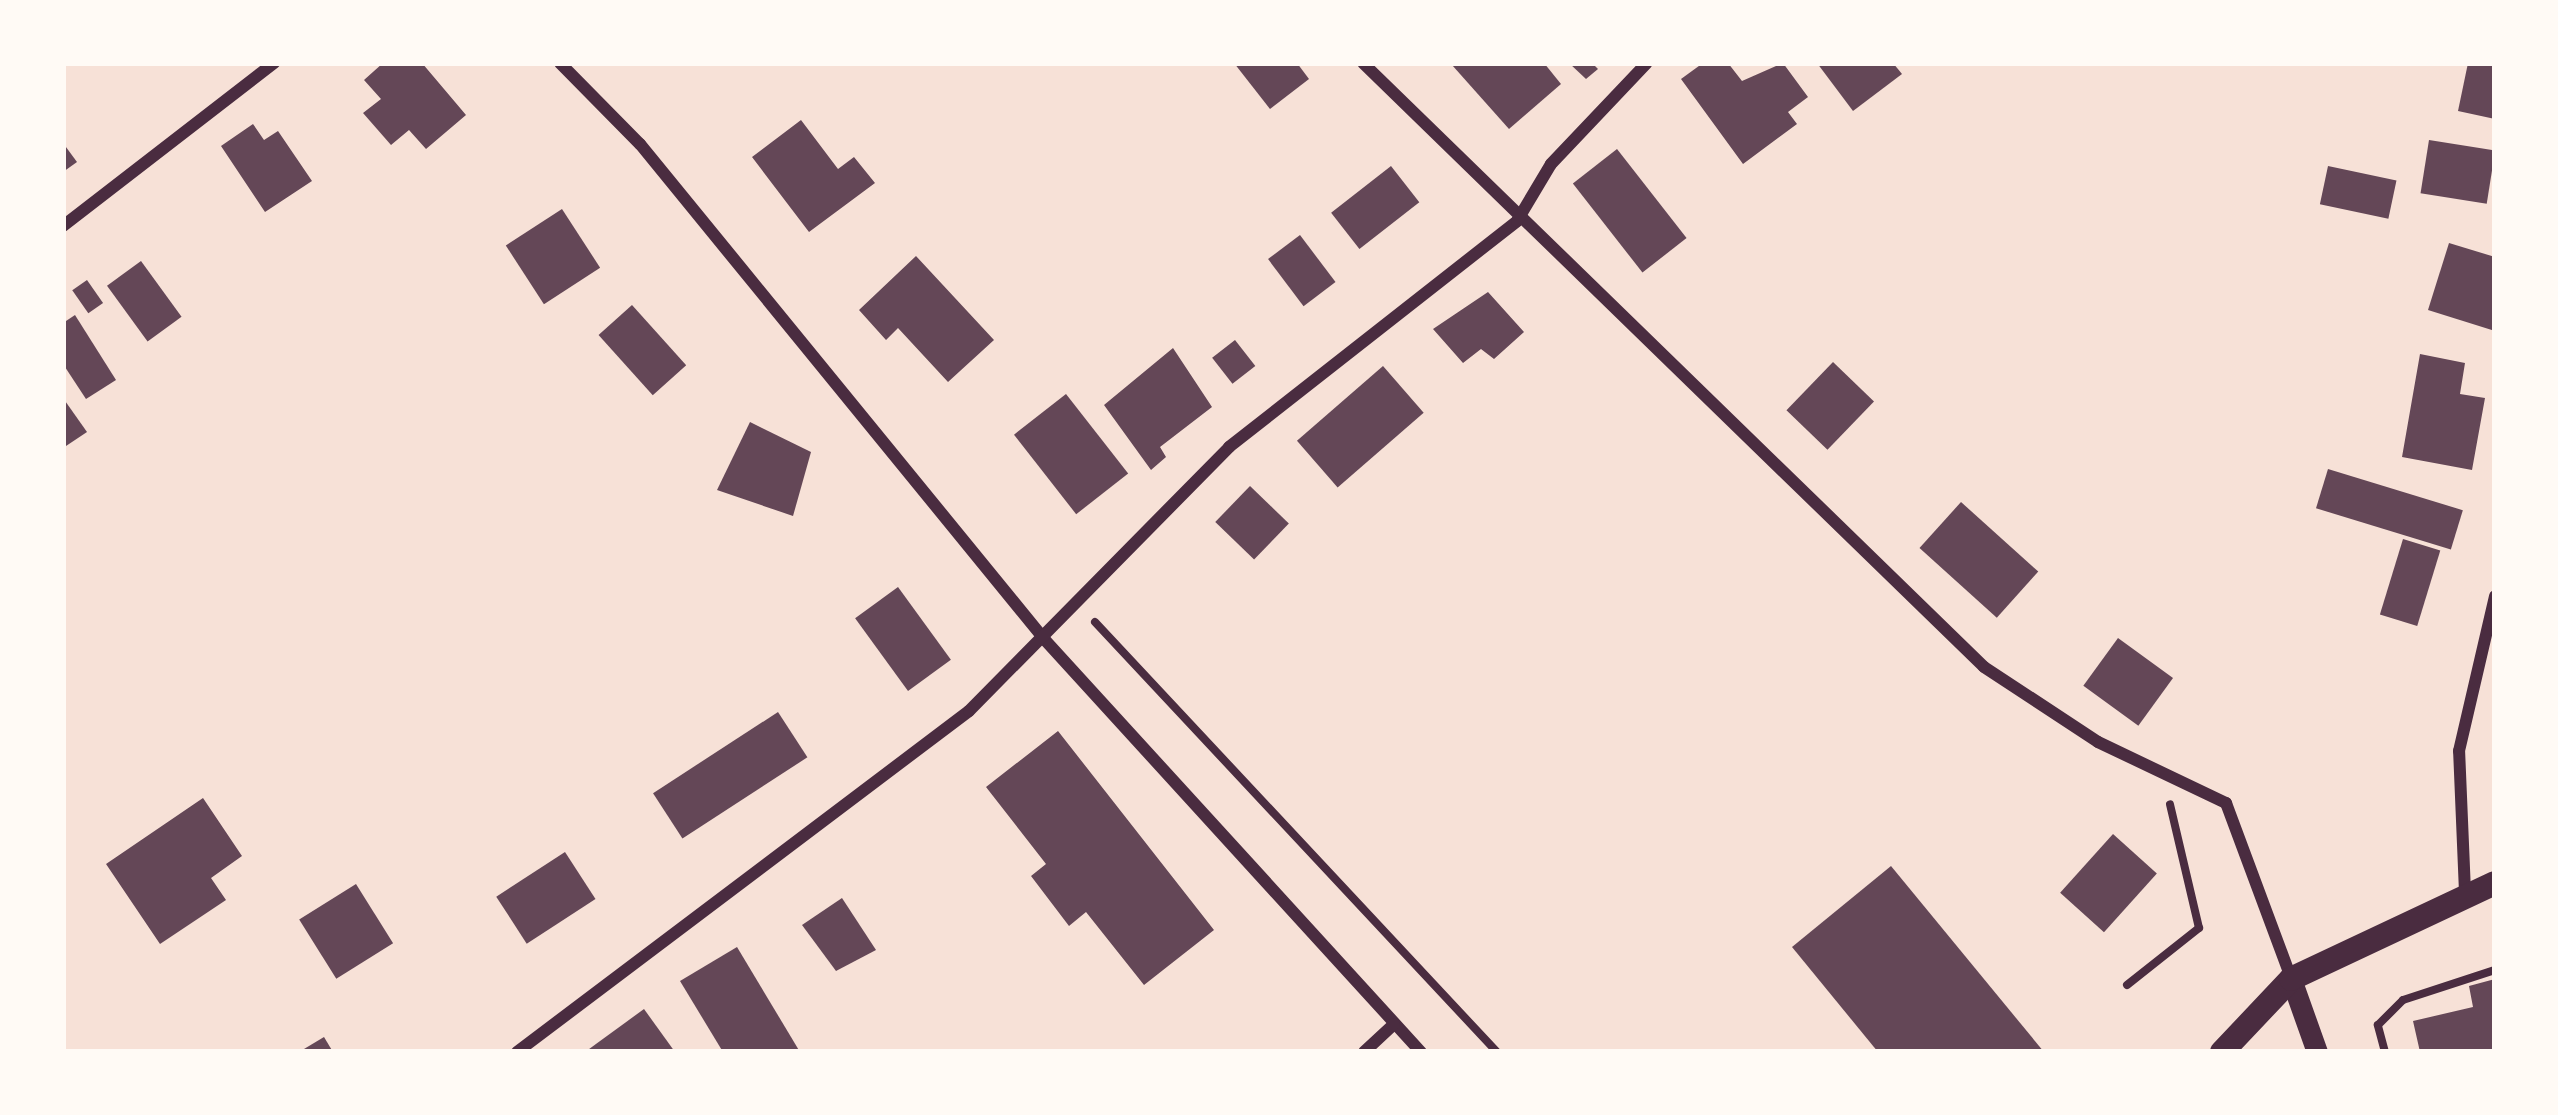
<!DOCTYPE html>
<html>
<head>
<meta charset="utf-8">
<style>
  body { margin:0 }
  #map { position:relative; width:2558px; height:1115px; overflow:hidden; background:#f7e1d7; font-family:Roboto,sans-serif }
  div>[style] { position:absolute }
  .building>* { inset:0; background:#644757; transform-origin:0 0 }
  .path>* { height:8px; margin:-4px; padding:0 4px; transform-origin:4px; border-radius:4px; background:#4a2c40 }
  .minor>* { height:12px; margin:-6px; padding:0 6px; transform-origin:6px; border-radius:6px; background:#4a2c40 }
  .tertiary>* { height:21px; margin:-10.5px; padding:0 10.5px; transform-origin:10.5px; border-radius:10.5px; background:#4a2c40 }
  .secondary>* { height:24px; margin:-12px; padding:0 12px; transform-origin:12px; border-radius:12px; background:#4a2c40 }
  span { translate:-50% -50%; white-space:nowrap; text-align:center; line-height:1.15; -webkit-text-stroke:10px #fffaf5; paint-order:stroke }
  .frame { position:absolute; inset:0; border:66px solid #fffaf5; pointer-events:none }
</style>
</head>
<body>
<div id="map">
  <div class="building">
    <div style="clip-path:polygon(383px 63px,422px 63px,466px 115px,426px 149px,409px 130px,391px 145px,363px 113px,381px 99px,364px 80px)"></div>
    <div style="clip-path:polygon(1234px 63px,1297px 63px,1309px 79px,1270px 109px)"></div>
    <div style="clip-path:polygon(1544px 63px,1561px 84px,1509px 129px,1452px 65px)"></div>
    <div style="clip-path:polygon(1569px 63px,1592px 63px,1598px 69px,1586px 79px)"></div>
    <div style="clip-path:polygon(1703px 63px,1728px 63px,1742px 81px,1783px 63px,1808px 97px,1788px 112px,1797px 124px,1743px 164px,1681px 79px)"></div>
    <div style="clip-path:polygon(1817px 63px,1893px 63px,1902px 74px,1853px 111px)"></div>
    <div style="clip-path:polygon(2468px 63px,2495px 63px,2495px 119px,2458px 111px)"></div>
    <div style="clip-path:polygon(801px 120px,838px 169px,854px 157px,875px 183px,809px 232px,752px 157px)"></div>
    <div style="clip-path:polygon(253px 124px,264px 140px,278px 131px,312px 181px,265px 212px,221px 146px)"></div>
    <div style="left:2429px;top:140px;width:67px;height:54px;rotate:9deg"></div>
    <div style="clip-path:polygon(63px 143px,77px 162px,63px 172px)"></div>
    <div style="left:1617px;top:149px;width:113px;height:56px;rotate:52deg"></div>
    <div style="left:1391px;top:166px;width:46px;height:76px;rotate:52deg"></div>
    <div style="left:2328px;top:166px;width:70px;height:39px;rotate:12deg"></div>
    <div style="left:562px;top:209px;width:70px;height:67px;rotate:57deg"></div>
    <div style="left:1300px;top:235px;width:59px;height:40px;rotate:53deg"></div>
    <div style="clip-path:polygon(2449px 243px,2495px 257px,2495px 331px,2428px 310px)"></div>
    <div style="clip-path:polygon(916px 256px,994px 340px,948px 382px,898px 328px,886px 340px,859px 310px)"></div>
    <div style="left:141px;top:261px;width:69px;height:42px;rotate:54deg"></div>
    <div style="left:87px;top:280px;width:28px;height:18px;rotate:55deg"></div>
    <div style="clip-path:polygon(1488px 292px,1524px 332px,1494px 359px,1481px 349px,1463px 363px,1433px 329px)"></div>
    <div style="left:632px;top:305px;width:81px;height:45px;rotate:48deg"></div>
    <div style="clip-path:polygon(75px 315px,116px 380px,86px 399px,63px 364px,63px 323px)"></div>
    <div style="left:1235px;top:340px;width:33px;height:29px;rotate:52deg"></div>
    <div style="clip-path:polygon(1173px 348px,1212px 407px,1160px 447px,1166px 457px,1151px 470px,1104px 405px)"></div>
    <div style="clip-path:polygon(2420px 354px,2465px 363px,2460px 394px,2485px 398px,2472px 470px,2402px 457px)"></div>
    <div style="left:1833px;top:362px;width:57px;height:67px;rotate:44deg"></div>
    <div style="left:1383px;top:366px;width:62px;height:114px;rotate:49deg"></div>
    <div style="left:1066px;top:394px;width:101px;height:66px;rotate:52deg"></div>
    <div style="clip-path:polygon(63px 398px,87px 432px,63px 448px)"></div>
    <div style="clip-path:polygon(750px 422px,811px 452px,793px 516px,717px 490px)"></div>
    <div style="left:2328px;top:469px;width:141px;height:41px;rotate:17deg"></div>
    <div style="left:1250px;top:486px;width:54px;height:50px;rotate:44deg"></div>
    <div style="left:1961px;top:502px;width:104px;height:62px;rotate:42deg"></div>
    <div style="left:2403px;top:539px;width:39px;height:79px;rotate:17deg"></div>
    <div style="left:898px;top:587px;width:90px;height:53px;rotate:54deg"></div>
    <div style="left:2118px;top:638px;width:68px;height:59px;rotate:36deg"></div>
    <div style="left:778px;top:712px;width:54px;height:149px;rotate:57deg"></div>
    <div style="clip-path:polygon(1058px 731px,1214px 930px,1144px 985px,1086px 912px,1069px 926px,1031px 876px,1046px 864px,986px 787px)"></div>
    <div style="clip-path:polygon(203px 798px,242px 856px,211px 878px,226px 900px,160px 944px,106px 864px)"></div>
    <div style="left:2113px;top:834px;width:59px;height:79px;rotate:42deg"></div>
    <div style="left:565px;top:852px;width:56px;height:82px;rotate:57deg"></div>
    <div style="clip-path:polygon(1891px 866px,2044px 1052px,1878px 1052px,1792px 947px)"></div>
    <div style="left:356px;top:884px;width:70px;height:67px;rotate:58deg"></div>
    <div style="clip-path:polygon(842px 898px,876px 950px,836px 971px,802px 925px)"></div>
    <div style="clip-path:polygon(737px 947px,800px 1052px,723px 1052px,680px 981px)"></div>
    <div style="clip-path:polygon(2495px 979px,2495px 1052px,2420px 1052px,2413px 1021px,2473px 1007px,2469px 986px)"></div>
    <div style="clip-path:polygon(644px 1009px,675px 1052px,585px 1052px)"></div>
    <div style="clip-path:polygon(324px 1037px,333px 1052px,299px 1052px)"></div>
  </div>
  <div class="path">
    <div style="left:1095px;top:622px;width:589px;rotate:46.93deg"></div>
    <div style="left:2127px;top:985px;width:92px;rotate:-38.4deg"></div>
    <div style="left:2199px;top:928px;width:127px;rotate:-103.2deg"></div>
    <div style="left:2385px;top:1052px;width:28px;rotate:-105deg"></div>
    <div style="left:2378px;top:1025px;width:35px;rotate:-45deg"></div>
    <div style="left:2403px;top:1000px;width:97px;rotate:-18.1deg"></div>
  </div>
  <div class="minor">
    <div style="left:560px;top:63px;width:114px;rotate:45.4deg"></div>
    <div style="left:640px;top:144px;width:640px;rotate:50.77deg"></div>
    <div style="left:1045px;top:640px;width:558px;rotate:47.62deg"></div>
    <div style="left:1363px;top:63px;width:866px;rotate:44.2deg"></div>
    <div style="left:1984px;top:667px;width:136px;rotate:33.3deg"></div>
    <div style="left:2098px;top:742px;width:142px;rotate:25.5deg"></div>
    <div style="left:2226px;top:803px;width:187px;rotate:69.6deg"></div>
    <div style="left:63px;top:226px;width:267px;rotate:-37.7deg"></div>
    <div style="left:2465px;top:892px;width:141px;rotate:-92.4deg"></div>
    <div style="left:2459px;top:751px;width:159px;rotate:-76.9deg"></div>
    <div style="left:517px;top:1052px;width:566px;rotate:-37.03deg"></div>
    <div style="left:969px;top:711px;width:371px;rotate:-45.4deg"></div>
    <div style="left:1229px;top:447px;width:366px;rotate:-38.1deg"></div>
    <div style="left:1517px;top:221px;width:66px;rotate:-59.2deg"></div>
    <div style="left:1551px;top:164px;width:139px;rotate:-46.5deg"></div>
    <div style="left:1364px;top:1052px;width:41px;rotate:-43deg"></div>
  </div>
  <div class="tertiary">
    <div style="left:2291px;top:979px;width:77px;rotate:70.4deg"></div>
  </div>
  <div class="secondary">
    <div style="left:2222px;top:1052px;width:100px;rotate:-46.6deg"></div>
    <div style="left:2291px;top:979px;width:225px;rotate:-25.2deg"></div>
  </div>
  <div class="frame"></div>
</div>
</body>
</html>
